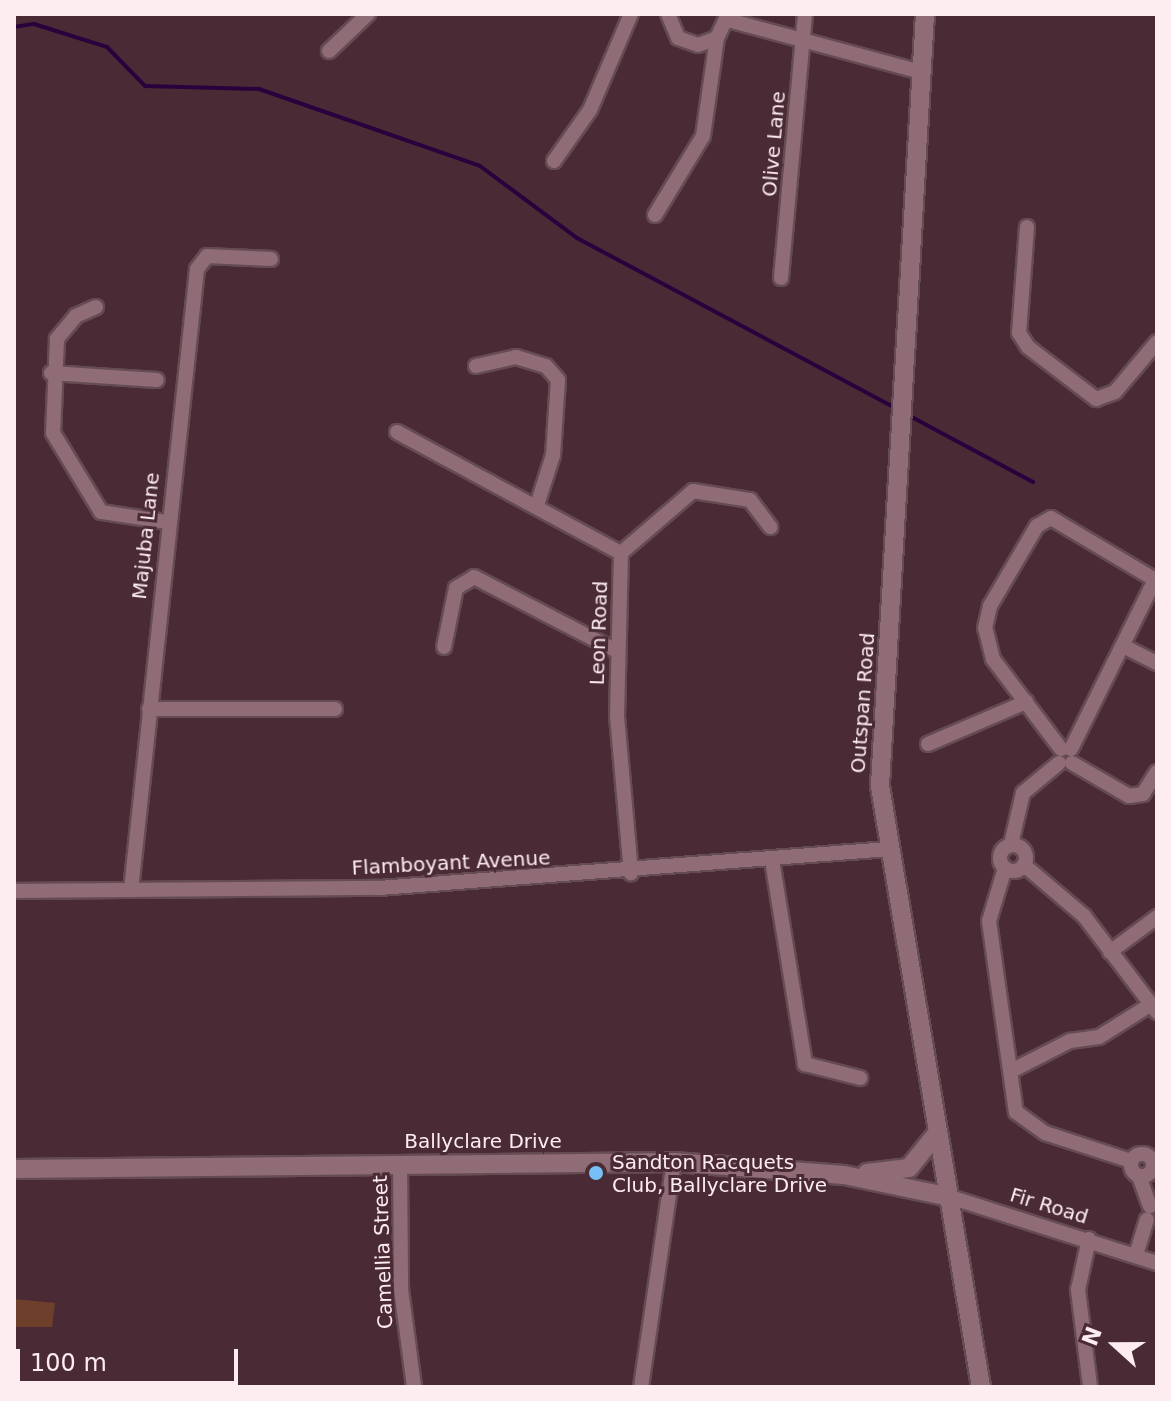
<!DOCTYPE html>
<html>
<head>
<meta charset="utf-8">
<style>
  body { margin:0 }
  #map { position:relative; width:1171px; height:1401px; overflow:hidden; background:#4a2b35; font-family:"DejaVu Sans",sans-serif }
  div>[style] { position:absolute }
  .green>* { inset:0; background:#6e3f2a }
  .stream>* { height:4px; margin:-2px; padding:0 2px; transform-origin:2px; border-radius:2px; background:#2a003d }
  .roads { filter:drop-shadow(2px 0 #654b54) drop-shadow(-2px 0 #654b54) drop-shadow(0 2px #654b54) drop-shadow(0 -2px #654b54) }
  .minor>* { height:14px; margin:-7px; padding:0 7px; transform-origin:7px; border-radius:7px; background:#906c77 }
  .minor>.ring { margin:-7px; padding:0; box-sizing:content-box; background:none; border:14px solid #906c77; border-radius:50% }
  .tertiary>* { height:18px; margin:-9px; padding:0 9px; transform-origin:9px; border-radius:9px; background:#906c77 }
  .dots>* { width:22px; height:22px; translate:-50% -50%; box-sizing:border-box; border:4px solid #4a2b35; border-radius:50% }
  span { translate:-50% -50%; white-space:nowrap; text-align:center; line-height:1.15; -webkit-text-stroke:6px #4a2b35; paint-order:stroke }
  .street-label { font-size:20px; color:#fdecf0 }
  .poi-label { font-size:20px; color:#fdecf0 }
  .left { translate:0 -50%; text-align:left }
  .frame { position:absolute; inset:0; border:16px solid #fdecf0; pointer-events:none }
  .north { position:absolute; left:1075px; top:1305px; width:80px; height:80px; -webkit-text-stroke:6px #4a2b35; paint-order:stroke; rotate:291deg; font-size:22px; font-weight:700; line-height:32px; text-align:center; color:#fdecf0 }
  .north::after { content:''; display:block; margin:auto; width:28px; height:36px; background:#fdecf0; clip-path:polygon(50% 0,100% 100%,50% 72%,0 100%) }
  .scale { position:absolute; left:16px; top:1349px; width:222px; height:36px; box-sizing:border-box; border:4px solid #fdecf0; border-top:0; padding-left:10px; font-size:24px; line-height:28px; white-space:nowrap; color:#fdecf0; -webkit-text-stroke:6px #4a2b35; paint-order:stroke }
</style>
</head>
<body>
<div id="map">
  <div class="green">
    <div style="clip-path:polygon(14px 1299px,55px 1303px,52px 1327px,14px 1327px)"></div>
  </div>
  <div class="stream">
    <div style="left:14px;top:27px;width:20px;rotate:-9deg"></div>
    <div style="left:34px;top:24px;width:77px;rotate:17.5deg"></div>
    <div style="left:107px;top:47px;width:54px;rotate:45.7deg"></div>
    <div style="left:145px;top:86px;width:114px;rotate:1.5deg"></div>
    <div style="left:259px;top:89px;width:234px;rotate:19.2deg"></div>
    <div style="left:480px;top:166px;width:121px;rotate:36.6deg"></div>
    <div style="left:577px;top:238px;width:363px;rotate:28.1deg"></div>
    <div style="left:908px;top:415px;width:142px;rotate:28.2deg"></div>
  </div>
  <div class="roads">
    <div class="minor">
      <div style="left:668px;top:14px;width:26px;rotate:67deg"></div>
      <div style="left:678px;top:38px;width:21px;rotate:19deg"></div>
      <div style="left:698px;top:45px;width:20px;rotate:-20deg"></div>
      <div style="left:717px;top:38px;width:26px;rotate:-65deg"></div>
      <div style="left:728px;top:20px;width:200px;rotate:15.1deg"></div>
      <div style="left:329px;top:51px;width:54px;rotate:-43.5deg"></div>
      <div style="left:554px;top:161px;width:62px;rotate:-54.8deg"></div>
      <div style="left:590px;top:110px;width:104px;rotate:-66.9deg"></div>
      <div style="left:655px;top:215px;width:92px;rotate:-58.7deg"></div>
      <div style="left:703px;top:136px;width:99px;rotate:-81.9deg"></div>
      <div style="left:1027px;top:227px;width:106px;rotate:94.3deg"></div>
      <div style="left:1019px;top:333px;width:17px;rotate:57deg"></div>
      <div style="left:1028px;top:347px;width:86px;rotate:37.4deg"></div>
      <div style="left:1096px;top:399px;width:20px;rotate:-20deg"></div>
      <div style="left:1115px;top:392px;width:65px;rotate:-50deg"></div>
      <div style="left:781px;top:278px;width:265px;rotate:-84.8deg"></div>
      <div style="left:96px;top:307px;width:22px;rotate:156deg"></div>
      <div style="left:76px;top:316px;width:30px;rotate:130deg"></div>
      <div style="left:57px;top:339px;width:94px;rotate:92.4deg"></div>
      <div style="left:53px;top:433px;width:92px;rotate:58.7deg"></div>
      <div style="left:101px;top:512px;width:67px;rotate:8.6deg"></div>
      <div style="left:476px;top:366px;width:41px;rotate:-12.7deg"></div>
      <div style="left:516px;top:357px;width:31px;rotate:17deg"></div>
      <div style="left:546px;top:366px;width:18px;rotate:49deg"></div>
      <div style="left:558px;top:380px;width:75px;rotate:93.8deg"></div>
      <div style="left:553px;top:455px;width:52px;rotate:107.7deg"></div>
      <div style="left:51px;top:373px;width:106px;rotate:3.8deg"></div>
      <div style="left:397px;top:432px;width:255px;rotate:28.4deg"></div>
      <div style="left:621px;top:553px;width:163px;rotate:91.4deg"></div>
      <div style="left:617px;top:716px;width:158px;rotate:84.9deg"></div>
      <div style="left:621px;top:553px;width:95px;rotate:-40.7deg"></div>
      <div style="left:693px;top:491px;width:58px;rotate:9deg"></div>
      <div style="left:750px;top:500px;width:34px;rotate:53deg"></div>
      <div style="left:444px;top:647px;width:60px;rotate:-78.5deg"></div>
      <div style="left:456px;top:588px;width:21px;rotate:-31deg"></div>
      <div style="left:474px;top:577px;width:161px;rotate:27.4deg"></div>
      <div style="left:1127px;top:648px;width:34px;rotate:27deg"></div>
      <div style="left:149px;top:709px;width:186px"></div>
      <div style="left:928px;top:744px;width:107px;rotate:-23.2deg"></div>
      <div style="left:1061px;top:749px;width:113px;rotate:-127.1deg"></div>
      <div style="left:993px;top:659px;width:32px;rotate:-104deg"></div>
      <div style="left:985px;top:628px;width:23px;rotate:-77deg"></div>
      <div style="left:990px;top:606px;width:93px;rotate:-59.6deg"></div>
      <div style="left:1037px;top:526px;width:16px;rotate:-30deg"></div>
      <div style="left:1051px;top:518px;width:123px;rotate:30.7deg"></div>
      <div style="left:1071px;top:749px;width:189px;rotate:-63.6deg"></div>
      <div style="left:1072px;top:763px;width:66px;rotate:30.1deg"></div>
      <div style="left:1129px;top:796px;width:14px;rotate:-8deg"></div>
      <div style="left:1143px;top:794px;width:26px;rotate:-58deg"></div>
      <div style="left:1011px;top:844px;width:52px;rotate:-76.8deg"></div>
      <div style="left:1023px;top:793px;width:47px;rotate:-39.8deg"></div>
      <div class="ring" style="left:1000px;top:845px;width:12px;height:12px"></div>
      <div style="left:772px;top:860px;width:207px;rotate:80.8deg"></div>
      <div style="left:805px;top:1064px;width:57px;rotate:14.3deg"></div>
      <div style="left:1024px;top:865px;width:79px;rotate:40.4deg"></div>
      <div style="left:1084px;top:916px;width:121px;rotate:52.8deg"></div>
      <div style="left:1005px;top:868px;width:55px;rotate:106.8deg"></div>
      <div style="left:989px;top:921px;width:193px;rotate:82deg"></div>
      <div style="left:1016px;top:1112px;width:36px;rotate:36deg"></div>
      <div style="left:1045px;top:1133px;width:90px;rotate:18deg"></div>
      <div style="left:131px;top:890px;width:624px;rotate:-83.93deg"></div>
      <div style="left:197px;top:269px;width:16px;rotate:-52deg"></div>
      <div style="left:207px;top:256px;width:64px;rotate:2.7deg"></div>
      <div style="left:14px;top:891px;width:365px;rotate:-0.5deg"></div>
      <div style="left:379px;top:888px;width:511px;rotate:-4.37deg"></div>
      <div style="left:1110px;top:952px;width:59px;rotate:-36.7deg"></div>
      <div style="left:1015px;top:1069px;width:62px;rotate:-27deg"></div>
      <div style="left:1070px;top:1041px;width:29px;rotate:-8deg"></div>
      <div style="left:1099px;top:1037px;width:60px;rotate:-32.1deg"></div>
      <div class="ring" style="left:1131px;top:1154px;width:8px;height:8px"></div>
      <div style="left:400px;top:1163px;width:126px;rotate:89.5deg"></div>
      <div style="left:401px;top:1289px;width:99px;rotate:82.4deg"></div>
      <div style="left:1139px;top:1176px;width:32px;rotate:70deg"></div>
      <div style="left:950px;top:1197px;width:217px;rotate:17.7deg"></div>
      <div style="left:1089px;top:1239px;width:52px;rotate:102.2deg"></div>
      <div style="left:1078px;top:1290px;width:98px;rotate:82.9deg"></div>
      <div style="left:1136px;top:1255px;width:37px;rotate:-73deg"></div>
      <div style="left:641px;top:1387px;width:227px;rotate:-81.7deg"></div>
    </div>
    <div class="tertiary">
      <div style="left:925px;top:14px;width:773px;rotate:93.34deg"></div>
      <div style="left:880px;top:786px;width:609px;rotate:80.46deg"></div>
      <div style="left:14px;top:1169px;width:660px;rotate:-0.61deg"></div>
      <div style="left:674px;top:1162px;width:170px;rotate:4.4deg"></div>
      <div style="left:844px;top:1175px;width:108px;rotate:11.7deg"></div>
      <div style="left:867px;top:1173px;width:42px;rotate:-6.8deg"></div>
      <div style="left:909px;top:1168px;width:46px;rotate:-51.1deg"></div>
    </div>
  </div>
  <div class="dots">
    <div style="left:596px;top:1173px;background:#76c0f7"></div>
  </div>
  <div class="street-label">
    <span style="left:774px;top:144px;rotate:-85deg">Olive Lane</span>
    <span style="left:146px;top:536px;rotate:-84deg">Majuba Lane</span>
    <span style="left:599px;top:633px;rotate:-88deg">Leon Road</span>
    <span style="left:863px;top:703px;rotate:-86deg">Outspan Road</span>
    <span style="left:451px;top:863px;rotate:-3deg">Flamboyant Avenue</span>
    <span style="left:483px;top:1141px">Ballyclare Drive</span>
    <span style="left:1049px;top:1206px;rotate:17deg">Fir Road</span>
    <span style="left:383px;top:1252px;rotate:-92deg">Camellia Street</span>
  </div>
  <div class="poi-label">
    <span class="left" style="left:612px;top:1174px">Sandton Racquets<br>Club, Ballyclare Drive</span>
  </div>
  <div class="frame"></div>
  <div class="north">N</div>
  <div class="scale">100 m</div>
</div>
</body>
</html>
